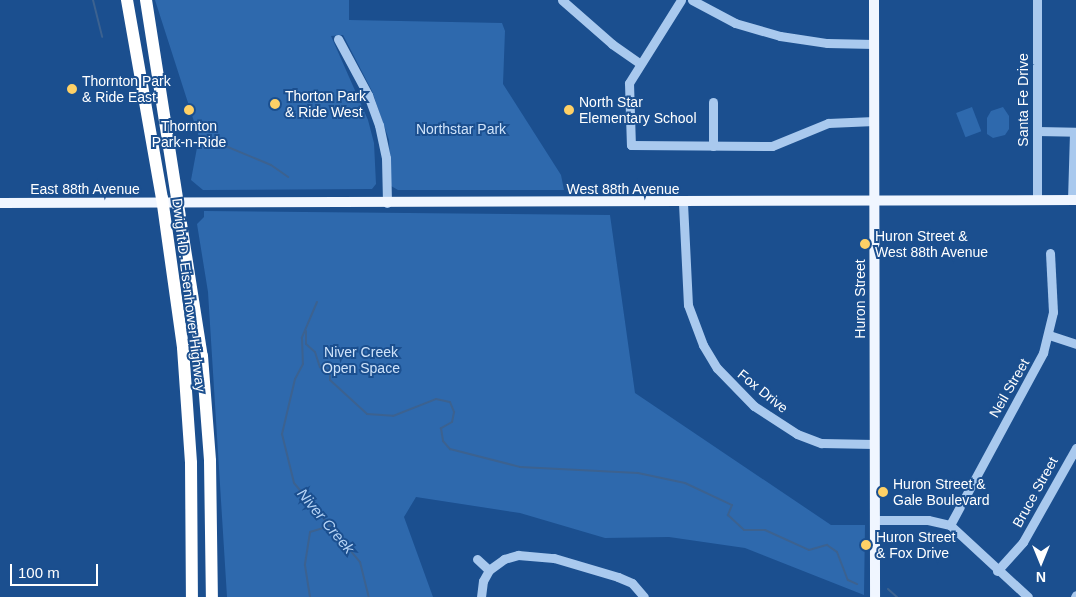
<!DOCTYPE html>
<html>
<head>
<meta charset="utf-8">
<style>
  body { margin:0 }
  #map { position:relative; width:1076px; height:597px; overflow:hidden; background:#1b4f8f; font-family:Helvetica,sans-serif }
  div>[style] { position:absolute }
  .green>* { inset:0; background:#2e69ad; transform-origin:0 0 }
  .stream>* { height:2px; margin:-1px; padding:0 1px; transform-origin:1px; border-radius:1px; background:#3c6290 }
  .minor>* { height:9px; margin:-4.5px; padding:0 4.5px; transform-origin:4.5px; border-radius:4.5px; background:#a9c9ee }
  .major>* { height:10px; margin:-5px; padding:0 5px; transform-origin:5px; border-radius:5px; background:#f0f6ff }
  .highway>* { height:12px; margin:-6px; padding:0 6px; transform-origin:6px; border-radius:6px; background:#fff }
  .dots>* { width:14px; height:14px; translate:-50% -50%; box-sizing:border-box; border:2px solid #1b4f8f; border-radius:50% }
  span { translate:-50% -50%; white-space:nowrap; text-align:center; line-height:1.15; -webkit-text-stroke:4px #1b4f8f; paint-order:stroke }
  .poi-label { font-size:14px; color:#fff }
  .left { translate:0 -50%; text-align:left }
  .street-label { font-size:14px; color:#fff }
  .park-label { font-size:14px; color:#cfe3fa }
  .water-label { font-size:15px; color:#b5d3f5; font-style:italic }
  .north { position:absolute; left:1016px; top:537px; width:50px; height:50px; -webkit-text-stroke:4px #1b4f8f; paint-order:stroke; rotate:180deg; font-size:14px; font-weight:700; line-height:20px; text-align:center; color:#fff }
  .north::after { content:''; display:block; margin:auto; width:18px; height:22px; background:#fff; clip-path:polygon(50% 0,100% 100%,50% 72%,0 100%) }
  .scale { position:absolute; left:10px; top:564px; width:88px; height:22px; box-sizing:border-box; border:2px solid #fff; border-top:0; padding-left:6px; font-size:15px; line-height:18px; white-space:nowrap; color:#fff; -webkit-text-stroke:4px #1b4f8f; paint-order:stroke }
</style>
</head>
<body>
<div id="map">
  <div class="green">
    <div style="clip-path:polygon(155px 0,349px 0,349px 20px,502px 23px,505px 31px,503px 84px,561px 175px,564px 190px,398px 190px,391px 186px,389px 140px,372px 91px,343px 35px,331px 36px,368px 120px,374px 143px,376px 184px,372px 189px,203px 190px,191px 180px,199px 137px)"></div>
    <div style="left:972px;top:107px;width:26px;height:17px;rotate:69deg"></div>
    <div style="clip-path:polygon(1003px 107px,1009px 116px,1009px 129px,1005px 135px,993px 138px,987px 134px,987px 118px,991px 111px)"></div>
    <div style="clip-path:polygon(204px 211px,610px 215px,635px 393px,831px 525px,865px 525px,864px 595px,745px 548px,669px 537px,605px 538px,520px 513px,416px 497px,404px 517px,433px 597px,227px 597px,208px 292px,197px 224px,204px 217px)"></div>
  </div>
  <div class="stream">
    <div style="left:93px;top:0;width:38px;rotate:76deg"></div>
    <div style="left:211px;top:140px;width:65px;rotate:22.6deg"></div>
    <div style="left:271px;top:165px;width:21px;rotate:35deg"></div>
    <div style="left:317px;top:302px;width:39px;rotate:113deg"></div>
    <div style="left:302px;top:338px;width:26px;rotate:88deg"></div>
    <div style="left:303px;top:364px;width:17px;rotate:118deg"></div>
    <div style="left:295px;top:379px;width:57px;rotate:103.3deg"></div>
    <div style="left:282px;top:434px;width:50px;rotate:76.2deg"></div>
    <div style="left:294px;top:483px;width:103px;rotate:50.1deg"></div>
    <div style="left:360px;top:562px;width:36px;rotate:76deg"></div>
    <div style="left:306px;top:331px;width:13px;rotate:90deg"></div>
    <div style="left:306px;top:344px;width:12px;rotate:42deg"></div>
    <div style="left:315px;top:352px;width:16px;rotate:72deg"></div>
    <div style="left:320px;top:367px;width:11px;rotate:22deg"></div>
    <div style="left:330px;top:371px;width:9px;rotate:90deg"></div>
    <div style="left:330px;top:380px;width:50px;rotate:42.6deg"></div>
    <div style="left:367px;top:414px;width:26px;rotate:4deg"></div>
    <div style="left:393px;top:416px;width:46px;rotate:-21.6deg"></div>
    <div style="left:436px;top:399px;width:14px;rotate:12deg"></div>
    <div style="left:450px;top:402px;width:11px;rotate:68deg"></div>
    <div style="left:454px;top:412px;width:10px;rotate:101deg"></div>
    <div style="left:452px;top:422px;width:13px;rotate:151deg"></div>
    <div style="left:441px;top:428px;width:13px;rotate:81deg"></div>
    <div style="left:443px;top:441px;width:11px;rotate:49deg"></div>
    <div style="left:450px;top:449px;width:72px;rotate:14.4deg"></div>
    <div style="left:520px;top:467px;width:118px;rotate:2.9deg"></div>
    <div style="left:638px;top:473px;width:48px;rotate:12deg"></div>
    <div style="left:685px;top:483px;width:52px;rotate:25.1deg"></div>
    <div style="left:732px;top:505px;width:11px;rotate:112deg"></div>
    <div style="left:728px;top:515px;width:22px;rotate:43deg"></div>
    <div style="left:744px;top:530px;width:21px"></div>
    <div style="left:765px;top:530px;width:48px;rotate:24.4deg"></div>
    <div style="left:809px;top:550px;width:19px;rotate:-16deg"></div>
    <div style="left:827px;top:545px;width:12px;rotate:35deg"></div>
    <div style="left:837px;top:552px;width:30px;rotate:69deg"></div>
    <div style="left:848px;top:580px;width:10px;rotate:24deg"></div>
    <div style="left:888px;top:589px;width:12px;rotate:42deg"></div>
    <div style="left:310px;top:597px;width:33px;rotate:-99deg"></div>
    <div style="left:305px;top:564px;width:32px;rotate:-81deg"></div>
    <div style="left:310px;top:532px;width:21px;rotate:-17deg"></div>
  </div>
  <div class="minor">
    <div style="left:562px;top:0;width:67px;rotate:41.3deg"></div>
    <div style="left:612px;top:44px;width:33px;rotate:35deg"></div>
    <div style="left:681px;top:0;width:98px;rotate:122.1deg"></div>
    <div style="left:629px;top:83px;width:62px;rotate:88.2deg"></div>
    <div style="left:631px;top:145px;width:141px;rotate:0.4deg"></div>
    <div style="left:772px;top:146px;width:61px;rotate:-22.3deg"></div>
    <div style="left:828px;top:123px;width:46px;rotate:-2.5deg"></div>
    <div style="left:692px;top:0;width:49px;rotate:28.1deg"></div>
    <div style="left:735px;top:23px;width:47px;rotate:16.1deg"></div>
    <div style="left:780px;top:36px;width:48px;rotate:8.5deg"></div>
    <div style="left:827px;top:43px;width:47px;rotate:1.2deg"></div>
    <div style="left:338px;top:39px;width:64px;rotate:61.8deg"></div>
    <div style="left:368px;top:95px;width:32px;rotate:70deg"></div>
    <div style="left:379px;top:125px;width:34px;rotate:78deg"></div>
    <div style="left:386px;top:158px;width:45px;rotate:88.7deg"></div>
    <div style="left:1037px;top:131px;width:39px;rotate:1deg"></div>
    <div style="left:713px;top:146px;width:44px;rotate:-90deg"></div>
    <div style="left:1037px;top:200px;width:200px;rotate:-90deg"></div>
    <div style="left:1072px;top:200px;width:68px;rotate:-88.3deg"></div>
    <div style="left:683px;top:203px;width:102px;rotate:87.2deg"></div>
    <div style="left:688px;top:305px;width:43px;rotate:69.4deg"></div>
    <div style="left:703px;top:345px;width:27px;rotate:59deg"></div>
    <div style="left:717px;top:368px;width:53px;rotate:45.8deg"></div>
    <div style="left:754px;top:406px;width:51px;rotate:33.1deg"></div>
    <div style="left:797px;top:434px;width:26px;rotate:21deg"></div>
    <div style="left:821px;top:443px;width:53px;rotate:1.1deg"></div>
    <div style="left:1049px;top:335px;width:28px;rotate:18deg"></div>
    <div style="left:875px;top:520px;width:53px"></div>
    <div style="left:928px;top:520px;width:23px;rotate:13deg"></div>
    <div style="left:950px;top:525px;width:106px;rotate:42.7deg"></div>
    <div style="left:950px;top:525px;width:196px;rotate:-61.6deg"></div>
    <div style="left:1043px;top:353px;width:42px;rotate:-76.3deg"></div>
    <div style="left:1053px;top:312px;width:59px;rotate:-92.9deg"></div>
    <div style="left:477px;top:559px;width:16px;rotate:43deg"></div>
    <div style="left:997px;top:571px;width:39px;rotate:-48deg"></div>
    <div style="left:1023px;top:542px;width:108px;rotate:-60.6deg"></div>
    <div style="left:481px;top:597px;width:16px;rotate:-83deg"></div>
    <div style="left:483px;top:581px;width:13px;rotate:-61deg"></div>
    <div style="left:489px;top:570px;width:19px;rotate:-36deg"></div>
    <div style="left:504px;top:559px;width:15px;rotate:-16deg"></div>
    <div style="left:518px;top:555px;width:36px;rotate:5deg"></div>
    <div style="left:554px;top:558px;width:67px;rotate:16.5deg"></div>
    <div style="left:618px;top:577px;width:15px;rotate:23deg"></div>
    <div style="left:632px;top:583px;width:18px;rotate:49deg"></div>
    <div style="left:1075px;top:597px;width:2px;rotate:-63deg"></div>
  </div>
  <div class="major">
    <div style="left:874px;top:0;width:597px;rotate:89.9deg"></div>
    <div style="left:0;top:203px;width:1076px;rotate:-0.16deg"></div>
  </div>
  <div class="highway">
    <div style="left:127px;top:0;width:201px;rotate:80deg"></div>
    <div style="left:162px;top:198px;width:151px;rotate:82deg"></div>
    <div style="left:183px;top:348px;width:115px;rotate:86deg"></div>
    <div style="left:191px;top:463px;width:134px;rotate:89.6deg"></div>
    <div style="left:146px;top:0;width:360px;rotate:81.1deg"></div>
    <div style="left:202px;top:356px;width:105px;rotate:85.6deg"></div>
    <div style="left:210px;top:461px;width:136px;rotate:89.2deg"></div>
  </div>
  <div class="dots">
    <div style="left:72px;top:89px;background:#ffd166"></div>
    <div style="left:275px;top:104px;background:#ffd166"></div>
    <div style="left:189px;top:110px;background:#ffd166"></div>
    <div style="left:569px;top:110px;background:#ffd166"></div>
    <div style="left:865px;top:244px;background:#ffd166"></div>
    <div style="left:883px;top:492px;background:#ffd166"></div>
    <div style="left:866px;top:545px;background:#ffd166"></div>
  </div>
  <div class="poi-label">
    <span class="left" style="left:82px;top:89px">Thornton Park<br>&amp; Ride East</span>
    <span class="left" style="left:285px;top:104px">Thorton Park<br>&amp; Ride West</span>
    <span class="left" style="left:579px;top:110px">North Star<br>Elementary School</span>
    <span style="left:189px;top:134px">Thornton<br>Park-n-Ride</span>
    <span class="left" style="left:875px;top:244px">Huron Street &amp;<br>West 88th Avenue</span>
    <span class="left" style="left:893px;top:492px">Huron Street &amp;<br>Gale Boulevard</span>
    <span class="left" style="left:876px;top:545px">Huron Street<br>&amp; Fox Drive</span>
  </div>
  <div class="street-label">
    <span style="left:1023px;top:100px;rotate:-90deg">Santa Fe Drive</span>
    <span style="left:85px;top:189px">East 88th Avenue</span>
    <span style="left:623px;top:189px">West 88th Avenue</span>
    <span style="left:189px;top:295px;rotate:83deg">Dwight D. Eisenhower Highway</span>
    <span style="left:860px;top:299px;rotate:-90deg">Huron Street</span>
    <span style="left:1009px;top:388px;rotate:-60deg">Neil Street</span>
    <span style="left:763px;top:391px;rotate:39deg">Fox Drive</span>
    <span style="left:1035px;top:492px;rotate:-61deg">Bruce Street</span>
  </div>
  <div class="park-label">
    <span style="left:461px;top:129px">Northstar Park</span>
    <span style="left:361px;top:360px">Niver Creek<br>Open Space</span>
  </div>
  <div class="water-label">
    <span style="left:326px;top:521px;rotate:50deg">Niver Creek</span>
  </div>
  <div class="north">N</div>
  <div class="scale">100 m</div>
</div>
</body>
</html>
